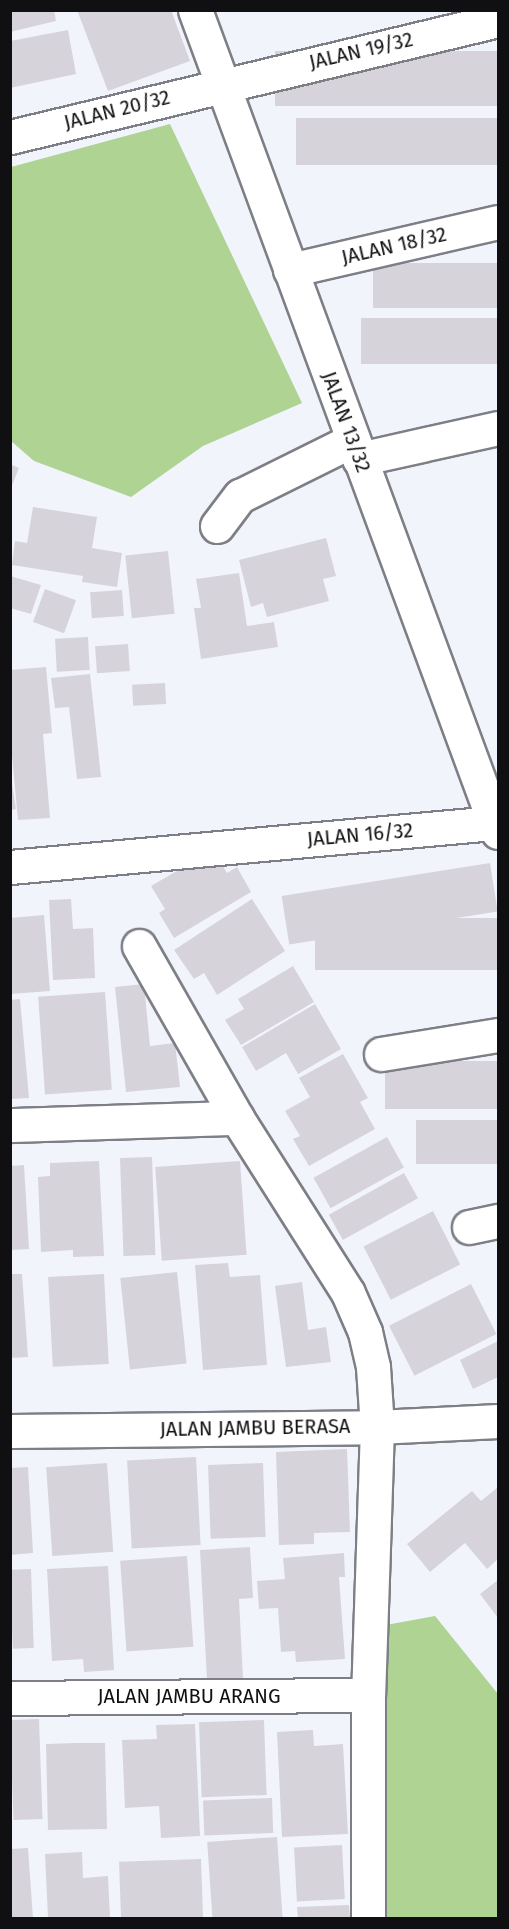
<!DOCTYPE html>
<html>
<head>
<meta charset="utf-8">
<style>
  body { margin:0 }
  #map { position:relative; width:509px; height:1929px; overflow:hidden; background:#f2f4fc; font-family:"Fira Sans",sans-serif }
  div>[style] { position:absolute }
  .green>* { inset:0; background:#aed392 }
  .building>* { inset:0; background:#d7d3db; transform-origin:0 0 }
  .roads { filter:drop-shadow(2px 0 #7e7f86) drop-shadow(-2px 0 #7e7f86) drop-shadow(0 2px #7e7f86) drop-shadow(0 -2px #7e7f86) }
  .minor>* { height:33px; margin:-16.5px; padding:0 16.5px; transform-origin:16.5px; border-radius:16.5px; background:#fff }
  span { translate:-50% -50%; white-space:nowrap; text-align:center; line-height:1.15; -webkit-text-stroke:4.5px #fff; paint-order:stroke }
  .street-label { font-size:20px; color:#101013 }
  .frame { position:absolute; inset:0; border:12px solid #101013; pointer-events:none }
</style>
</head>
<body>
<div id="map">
  <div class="green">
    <div style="clip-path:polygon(170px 124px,302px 403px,203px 446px,131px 497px,34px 461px,11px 441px,11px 167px)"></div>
    <div style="clip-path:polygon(435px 1616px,498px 1694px,498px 1918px,384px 1918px,386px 1625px)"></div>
  </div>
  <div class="building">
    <div style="clip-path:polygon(10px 10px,54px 10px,56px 21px,10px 32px)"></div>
    <div style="clip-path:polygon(77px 10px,171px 10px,190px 61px,108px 91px)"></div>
    <div style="clip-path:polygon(68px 30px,76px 74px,10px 88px,10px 41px)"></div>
    <div style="left:498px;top:51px;width:55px;height:223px;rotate:90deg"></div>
    <div style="left:498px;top:118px;width:47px;height:202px;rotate:90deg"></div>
    <div style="left:498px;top:263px;width:45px;height:125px;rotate:90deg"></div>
    <div style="left:498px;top:318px;width:46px;height:137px;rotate:90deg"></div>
    <div style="clip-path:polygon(10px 464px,19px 468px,11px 488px,10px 488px)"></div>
    <div style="clip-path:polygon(33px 507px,97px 517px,92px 548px,122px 553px,117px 587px,82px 582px,83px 576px,12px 565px,15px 541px,27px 543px)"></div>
    <div style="clip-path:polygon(326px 538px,336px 576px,323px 579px,329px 601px,267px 617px,263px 603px,251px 607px,239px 560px)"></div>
    <div style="left:168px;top:551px;width:63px;height:43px;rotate:84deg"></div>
    <div style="clip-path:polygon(239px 573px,247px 626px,274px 622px,278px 647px,201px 659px,194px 608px,201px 608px,196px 579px)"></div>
    <div style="clip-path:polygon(10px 576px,41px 585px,31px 614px,10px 608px)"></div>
    <div style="left:45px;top:589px;width:33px;height:35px;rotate:20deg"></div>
    <div style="left:122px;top:590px;width:26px;height:32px;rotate:86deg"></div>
    <div style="left:88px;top:637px;width:33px;height:33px;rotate:87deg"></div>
    <div style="left:128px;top:644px;width:27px;height:33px;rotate:86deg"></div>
    <div style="clip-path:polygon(46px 667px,52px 733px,43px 734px,50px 818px,18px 820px,10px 734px,10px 670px)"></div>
    <div style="clip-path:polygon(90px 674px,101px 777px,77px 779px,69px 707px,55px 708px,51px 678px)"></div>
    <div style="left:165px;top:683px;width:21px;height:33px;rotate:87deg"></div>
    <div style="clip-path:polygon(10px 771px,16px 809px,10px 810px)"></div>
    <div style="clip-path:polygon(213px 850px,227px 873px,237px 867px,251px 892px,174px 938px,159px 913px,165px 909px,151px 886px)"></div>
    <div style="left:490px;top:863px;width:49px;height:211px;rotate:81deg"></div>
    <div style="clip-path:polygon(71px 899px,73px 929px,93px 928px,95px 978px,53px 980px,49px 900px)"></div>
    <div style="clip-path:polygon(252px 899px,285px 951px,217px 995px,204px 973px,194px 979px,174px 950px)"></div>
    <div style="clip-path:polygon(44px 915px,50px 991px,10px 994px,10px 918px)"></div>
    <div style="left:498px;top:918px;width:52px;height:183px;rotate:90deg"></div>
    <div style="clip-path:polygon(293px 966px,314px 1002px,241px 1045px,225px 1020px,244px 1009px,238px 999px)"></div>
    <div style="clip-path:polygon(144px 984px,150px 1046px,175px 1043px,180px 1087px,126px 1092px,115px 987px)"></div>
    <div style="left:105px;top:992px;width:98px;height:67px;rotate:86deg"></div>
    <div style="clip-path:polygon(20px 999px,29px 1098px,10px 1099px,10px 1000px)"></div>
    <div style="clip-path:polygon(315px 1004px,341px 1049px,298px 1074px,286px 1053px,256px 1071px,242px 1047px)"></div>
    <div style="clip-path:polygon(343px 1054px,368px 1098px,360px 1102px,375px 1129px,309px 1166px,293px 1139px,300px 1136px,285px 1111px,310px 1097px,299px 1078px)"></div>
    <div style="left:498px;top:1061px;width:48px;height:113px;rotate:90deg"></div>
    <div style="left:498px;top:1120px;width:44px;height:82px;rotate:90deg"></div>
    <div style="left:387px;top:1137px;width:35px;height:84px;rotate:61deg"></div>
    <div style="left:152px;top:1157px;width:98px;height:32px;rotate:88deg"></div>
    <div style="clip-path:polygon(99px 1161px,104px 1256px,73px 1257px,73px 1250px,41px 1252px,38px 1177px,50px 1176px,50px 1163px)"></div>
    <div style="left:240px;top:1161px;width:94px;height:85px;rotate:86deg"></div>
    <div style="clip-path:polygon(24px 1165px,29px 1249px,10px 1250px,10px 1166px)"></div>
    <div style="left:404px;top:1173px;width:29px;height:86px;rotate:61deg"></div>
    <div style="left:433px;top:1211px;width:60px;height:78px;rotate:63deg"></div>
    <div style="clip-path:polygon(228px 1263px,230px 1277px,260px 1275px,267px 1365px,203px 1370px,195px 1265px)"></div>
    <div style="left:177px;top:1272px;width:92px;height:57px;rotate:84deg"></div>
    <div style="clip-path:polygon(10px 1274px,22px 1274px,28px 1357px,10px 1358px)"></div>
    <div style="left:104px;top:1274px;width:90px;height:56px;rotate:87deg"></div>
    <div style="clip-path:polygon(302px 1282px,308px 1330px,326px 1327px,331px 1362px,286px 1367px,275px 1286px)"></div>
    <div style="left:471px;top:1284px;width:56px;height:92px;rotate:63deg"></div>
    <div style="clip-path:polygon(498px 1341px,498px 1377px,473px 1389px,460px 1360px)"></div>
    <div style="clip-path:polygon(347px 1449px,350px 1532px,314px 1533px,314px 1544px,279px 1545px,276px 1452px)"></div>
    <div style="left:196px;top:1457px;width:88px;height:69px;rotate:87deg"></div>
    <div style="left:107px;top:1463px;width:89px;height:61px;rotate:86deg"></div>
    <div style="left:263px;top:1463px;width:74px;height:55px;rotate:88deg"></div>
    <div style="clip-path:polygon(28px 1467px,33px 1553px,10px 1555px,10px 1468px)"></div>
    <div style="clip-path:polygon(498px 1487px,498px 1559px,487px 1569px,465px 1543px,430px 1572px,407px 1544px,472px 1491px,481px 1501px)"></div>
    <div style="clip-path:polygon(250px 1547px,253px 1598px,239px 1599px,243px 1678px,207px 1680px,200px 1550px)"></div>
    <div style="clip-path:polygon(344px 1553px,345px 1577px,339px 1577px,345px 1659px,296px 1662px,295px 1651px,281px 1652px,278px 1608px,259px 1609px,257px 1581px,285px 1579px,283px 1558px)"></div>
    <div style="left:187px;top:1556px;width:91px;height:67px;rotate:86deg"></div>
    <div style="clip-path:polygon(108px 1566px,114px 1670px,84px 1672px,83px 1659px,52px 1661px,47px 1569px)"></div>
    <div style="left:31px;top:1569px;width:79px;height:21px;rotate:88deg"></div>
    <div style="clip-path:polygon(498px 1580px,498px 1618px,480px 1594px)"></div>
    <div style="left:39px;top:1719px;width:100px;height:29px;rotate:88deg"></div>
    <div style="left:264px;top:1720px;width:75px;height:65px;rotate:88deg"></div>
    <div style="clip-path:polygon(195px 1724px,200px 1836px,161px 1838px,159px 1806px,125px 1808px,122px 1740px,157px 1739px,156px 1725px)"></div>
    <div style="clip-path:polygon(313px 1730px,314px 1746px,343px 1744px,348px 1834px,282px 1837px,277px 1732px)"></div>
    <div style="clip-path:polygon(76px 1743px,105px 1743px,107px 1829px,48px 1830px,46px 1744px)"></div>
    <div style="left:272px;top:1798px;width:35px;height:69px;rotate:88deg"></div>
    <div style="left:277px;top:1837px;width:81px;height:70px;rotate:86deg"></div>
    <div style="left:342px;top:1845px;width:54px;height:48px;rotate:87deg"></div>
    <div style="clip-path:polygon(28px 1848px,33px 1918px,10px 1918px,10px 1849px)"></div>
    <div style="clip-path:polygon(82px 1852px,83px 1878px,108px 1876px,110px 1918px,48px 1918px,45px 1854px)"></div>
    <div style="left:201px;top:1859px;width:59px;height:82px;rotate:88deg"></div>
    <div style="clip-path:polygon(349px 1905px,350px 1918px,298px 1918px,297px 1907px)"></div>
  </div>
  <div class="roads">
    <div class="minor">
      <div style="left:195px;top:10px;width:876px;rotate:69.77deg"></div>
      <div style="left:10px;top:137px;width:502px;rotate:-13.48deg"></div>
      <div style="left:290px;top:270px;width:213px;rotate:-13deg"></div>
      <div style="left:359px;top:459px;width:142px;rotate:-12.6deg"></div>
      <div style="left:217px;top:526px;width:38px;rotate:-53deg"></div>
      <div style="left:240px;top:496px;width:126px;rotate:-26.4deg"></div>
      <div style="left:10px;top:867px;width:487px;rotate:-5.2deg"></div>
      <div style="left:139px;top:946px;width:198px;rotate:60.3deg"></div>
      <div style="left:237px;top:1118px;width:207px;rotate:57.6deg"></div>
      <div style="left:348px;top:1293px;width:43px;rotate:66.4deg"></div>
      <div style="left:365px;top:1332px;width:36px;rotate:77deg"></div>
      <div style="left:373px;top:1367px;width:60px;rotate:86.2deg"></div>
      <div style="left:377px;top:1427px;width:268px;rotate:91.9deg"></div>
      <div style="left:368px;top:1695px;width:223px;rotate:90deg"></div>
      <div style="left:381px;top:1054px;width:119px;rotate:-9.2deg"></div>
      <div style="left:10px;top:1125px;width:227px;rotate:-1.8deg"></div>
      <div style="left:469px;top:1227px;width:30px;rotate:-12deg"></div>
      <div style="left:10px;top:1431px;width:367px;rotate:-0.6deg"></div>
      <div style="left:377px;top:1427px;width:121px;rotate:-2.8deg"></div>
      <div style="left:10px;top:1698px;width:358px;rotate:-0.5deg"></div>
    </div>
  </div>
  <div class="street-label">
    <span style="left:361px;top:51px;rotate:-13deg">JALAN 19/32</span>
    <span style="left:117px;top:110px;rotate:-14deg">JALAN 20/32</span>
    <span style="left:394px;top:246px;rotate:-13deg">JALAN 18/32</span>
    <span style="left:346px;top:422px;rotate:70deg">JALAN 13/32</span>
    <span style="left:360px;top:835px;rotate:-5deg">JALAN 16/32</span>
    <span style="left:255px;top:1428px;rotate:-1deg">JALAN JAMBU BERASA</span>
    <span style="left:189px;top:1696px">JALAN JAMBU ARANG</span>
  </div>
  <div class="frame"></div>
</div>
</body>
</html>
